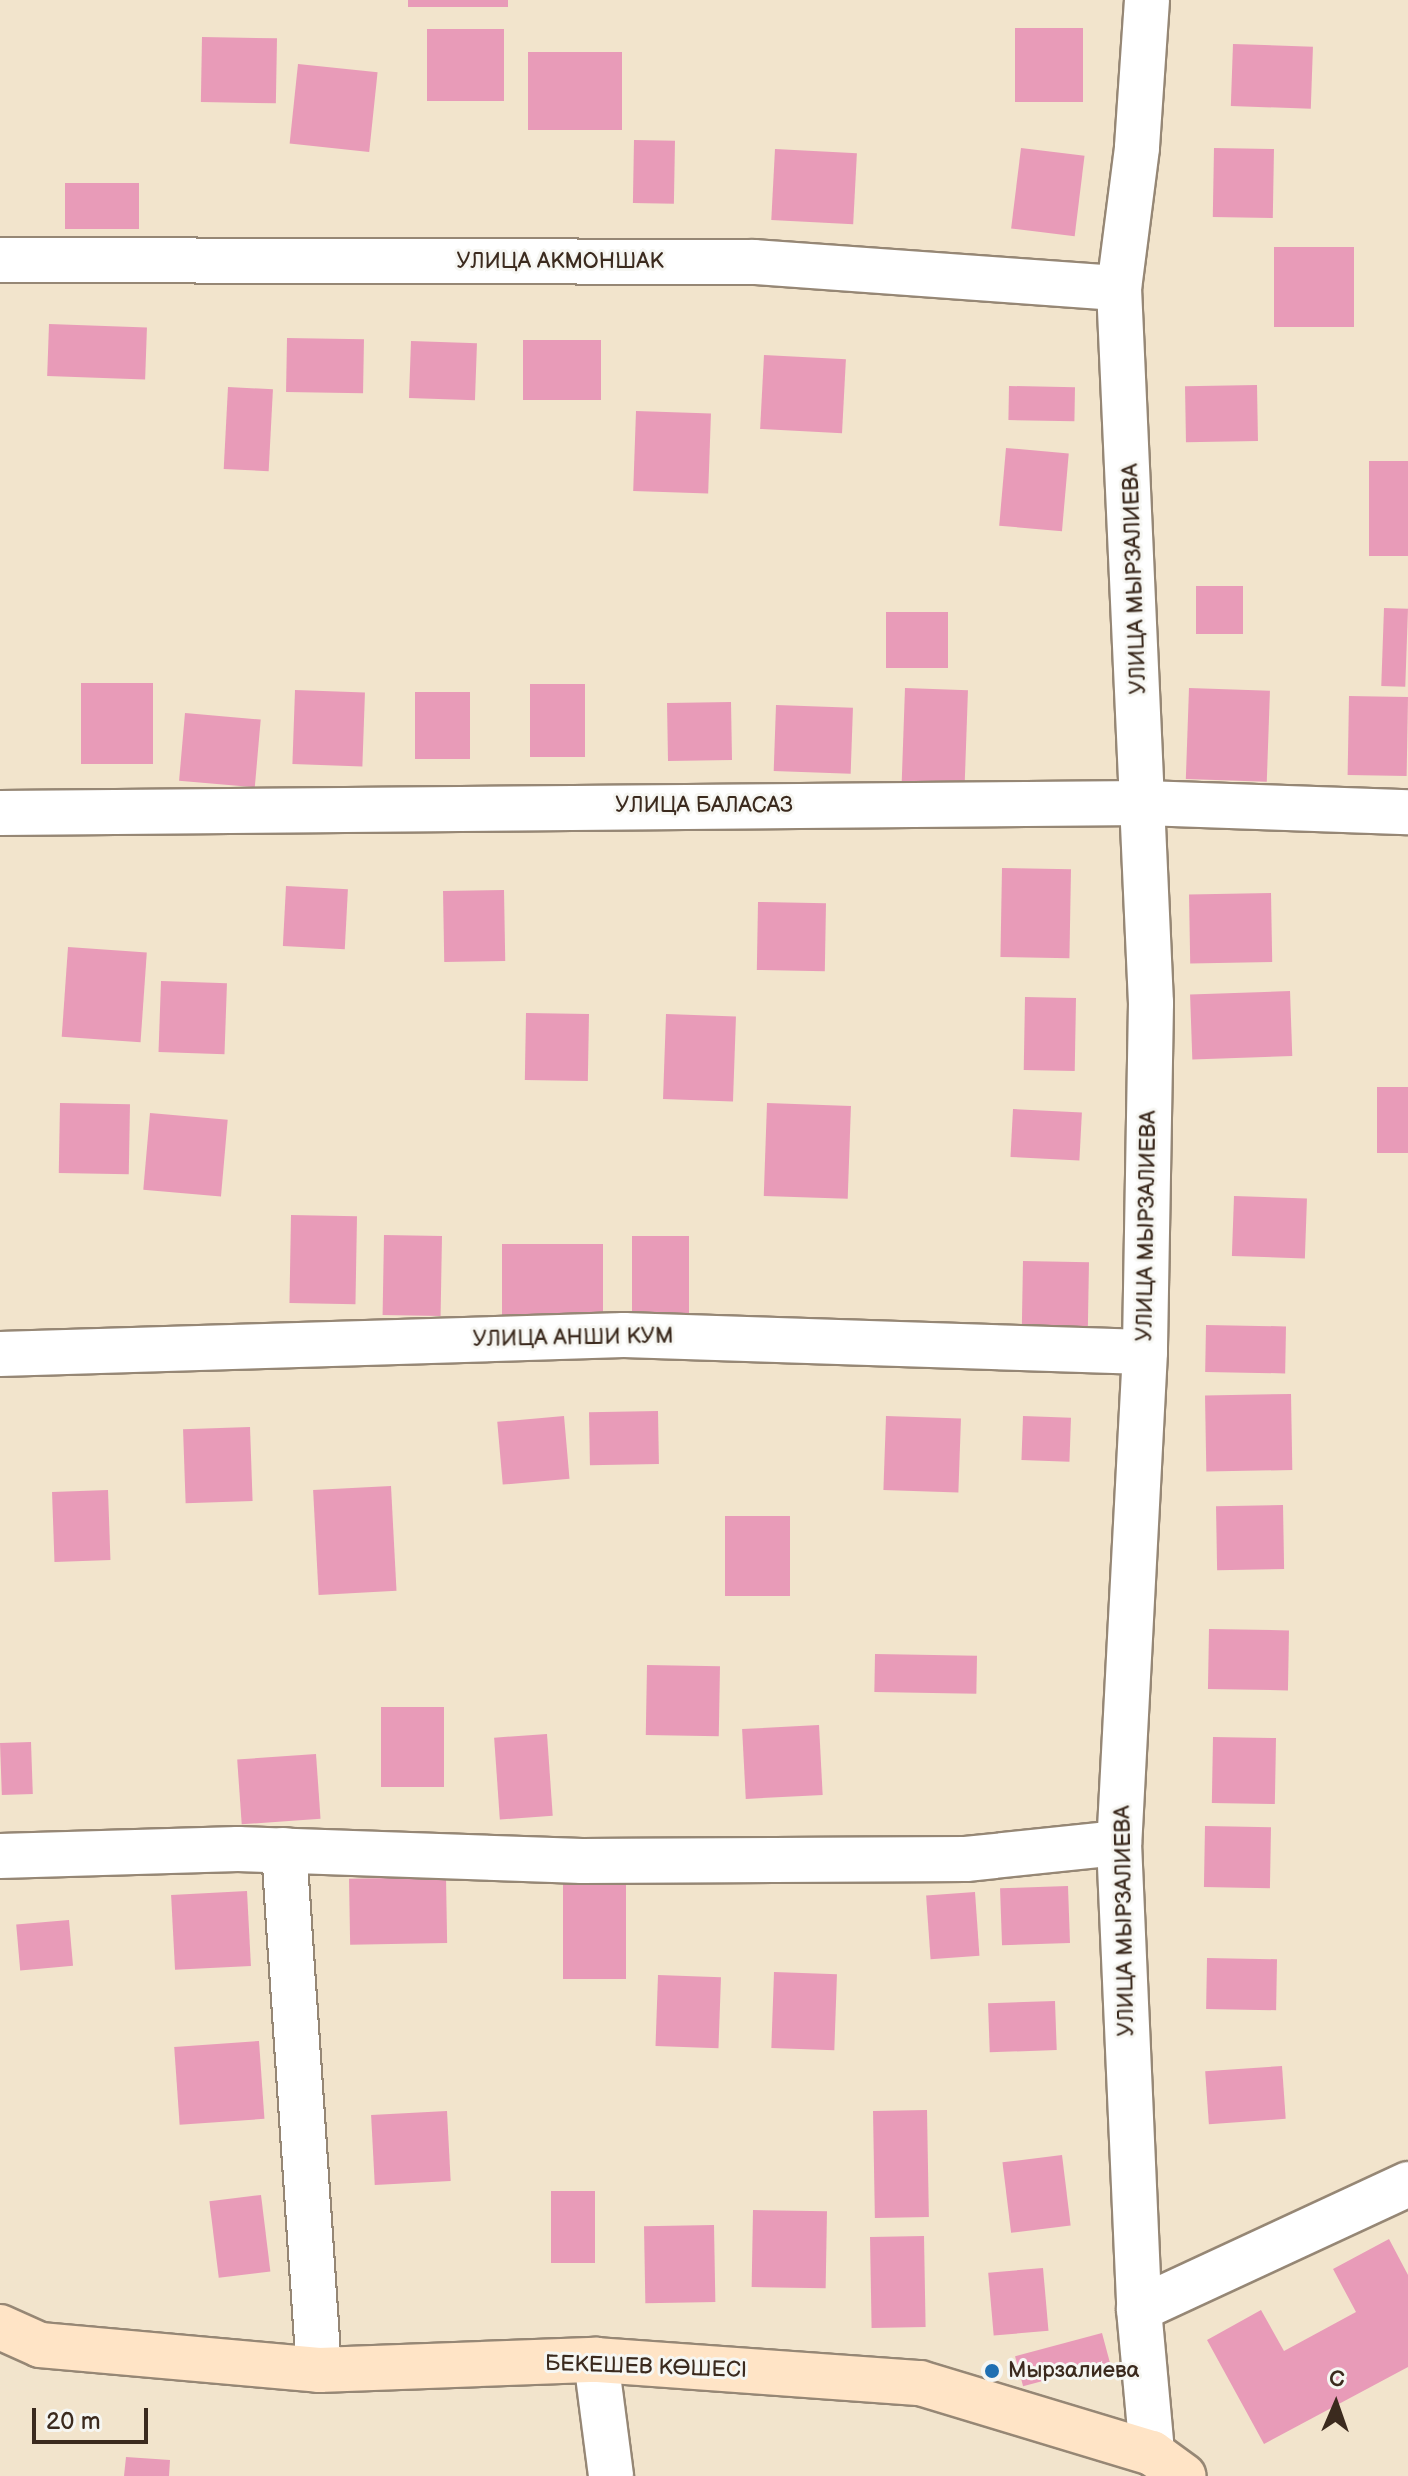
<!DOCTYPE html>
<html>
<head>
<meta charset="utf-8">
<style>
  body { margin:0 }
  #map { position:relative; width:1408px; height:2476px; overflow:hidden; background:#f2e4cc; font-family:"Balsamiq Sans",sans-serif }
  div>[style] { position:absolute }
  .building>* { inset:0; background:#e89bb8; transform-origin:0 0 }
  .roads { filter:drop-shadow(2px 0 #968775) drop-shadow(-2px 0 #968775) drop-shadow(0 2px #968775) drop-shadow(0 -2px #968775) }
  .street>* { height:44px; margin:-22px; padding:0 22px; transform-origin:22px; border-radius:22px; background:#fff }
  .secondary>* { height:44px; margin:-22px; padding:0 22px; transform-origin:22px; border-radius:22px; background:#ffe4c6 }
  .dots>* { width:22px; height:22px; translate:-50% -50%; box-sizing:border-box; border:4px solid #f6f6f2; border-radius:50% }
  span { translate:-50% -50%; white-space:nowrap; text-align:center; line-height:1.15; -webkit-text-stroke:6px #f6f6f2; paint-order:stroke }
  .street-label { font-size:22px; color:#3b2a1e }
  .poi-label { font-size:22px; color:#3b2a1e }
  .left { translate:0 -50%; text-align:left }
  .north { position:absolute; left:1296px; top:2364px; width:80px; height:80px; -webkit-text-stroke:6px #f6f6f2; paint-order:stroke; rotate:2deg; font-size:22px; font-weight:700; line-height:32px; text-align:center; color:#3b2a1e }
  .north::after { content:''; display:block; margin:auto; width:28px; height:36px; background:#3b2a1e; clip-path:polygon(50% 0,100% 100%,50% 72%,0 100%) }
  .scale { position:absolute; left:32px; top:2408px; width:116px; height:36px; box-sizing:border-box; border:4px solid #3b2a1e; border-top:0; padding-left:10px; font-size:24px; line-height:28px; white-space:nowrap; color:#3b2a1e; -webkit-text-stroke:6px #f6f6f2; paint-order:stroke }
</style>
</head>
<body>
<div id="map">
  <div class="building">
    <div style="left:408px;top:0;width:100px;height:7px"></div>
    <div style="left:1015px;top:28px;width:68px;height:74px"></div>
    <div style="left:427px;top:29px;width:77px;height:72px"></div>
    <div style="left:202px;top:37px;width:75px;height:65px;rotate:1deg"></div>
    <div style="left:1233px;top:44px;width:80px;height:62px;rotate:2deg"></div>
    <div style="left:528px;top:52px;width:94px;height:78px"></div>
    <div style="left:298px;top:64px;width:80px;height:80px;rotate:6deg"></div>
    <div style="left:634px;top:140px;width:41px;height:63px;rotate:1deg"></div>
    <div style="left:1021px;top:148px;width:64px;height:81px;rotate:7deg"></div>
    <div style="left:1214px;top:148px;width:60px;height:69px;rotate:1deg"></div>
    <div style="left:775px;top:149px;width:82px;height:71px;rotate:3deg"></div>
    <div style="left:65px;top:183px;width:74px;height:46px"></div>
    <div style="left:1274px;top:247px;width:80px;height:80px"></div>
    <div style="left:49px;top:324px;width:98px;height:52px;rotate:2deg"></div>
    <div style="left:287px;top:338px;width:77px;height:54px;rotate:1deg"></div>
    <div style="left:523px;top:340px;width:78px;height:60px"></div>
    <div style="left:411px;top:341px;width:66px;height:57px;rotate:2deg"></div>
    <div style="left:764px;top:355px;width:82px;height:74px;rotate:3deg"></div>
    <div style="left:1257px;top:385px;width:56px;height:72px;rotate:89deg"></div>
    <div style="left:1009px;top:386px;width:66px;height:34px;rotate:1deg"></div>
    <div style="left:228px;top:387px;width:45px;height:82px;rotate:3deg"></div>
    <div style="left:636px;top:411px;width:75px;height:80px;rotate:2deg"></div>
    <div style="left:1006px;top:448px;width:63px;height:78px;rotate:5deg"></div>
    <div style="left:1408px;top:461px;width:95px;height:39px;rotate:90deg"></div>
    <div style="left:1196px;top:586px;width:47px;height:48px"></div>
    <div style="left:1384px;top:608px;width:24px;height:78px;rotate:2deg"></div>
    <div style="left:886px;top:612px;width:62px;height:56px"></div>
    <div style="left:81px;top:683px;width:72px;height:81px"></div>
    <div style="left:530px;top:684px;width:55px;height:73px"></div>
    <div style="left:905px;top:688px;width:63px;height:97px;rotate:2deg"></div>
    <div style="left:1189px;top:688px;width:81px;height:91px;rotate:2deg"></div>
    <div style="left:295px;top:690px;width:70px;height:74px;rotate:2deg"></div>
    <div style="left:415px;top:692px;width:55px;height:67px"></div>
    <div style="left:1349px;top:696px;width:59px;height:79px;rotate:1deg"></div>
    <div style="left:731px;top:702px;width:58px;height:64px;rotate:89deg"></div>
    <div style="left:776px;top:705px;width:77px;height:66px;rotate:2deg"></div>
    <div style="left:185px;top:713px;width:76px;height:68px;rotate:5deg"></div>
    <div style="left:1002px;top:868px;width:69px;height:89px;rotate:1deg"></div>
    <div style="left:286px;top:886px;width:62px;height:60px;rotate:3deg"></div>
    <div style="left:504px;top:890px;width:71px;height:61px;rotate:89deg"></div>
    <div style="left:1271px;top:893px;width:69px;height:82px;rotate:89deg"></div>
    <div style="left:758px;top:902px;width:68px;height:68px;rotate:1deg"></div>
    <div style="left:68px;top:947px;width:79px;height:90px;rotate:4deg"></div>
    <div style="left:161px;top:981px;width:66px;height:71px;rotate:2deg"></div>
    <div style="left:1290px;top:991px;width:65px;height:100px;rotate:88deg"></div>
    <div style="left:1025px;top:997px;width:51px;height:73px;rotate:1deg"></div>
    <div style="left:526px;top:1013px;width:63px;height:67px;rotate:1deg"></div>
    <div style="left:666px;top:1014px;width:70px;height:85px;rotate:2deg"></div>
    <div style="left:1377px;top:1087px;width:31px;height:66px"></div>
    <div style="left:60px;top:1103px;width:70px;height:70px;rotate:1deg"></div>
    <div style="left:767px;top:1103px;width:84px;height:93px;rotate:2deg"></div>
    <div style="left:1013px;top:1109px;width:69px;height:48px;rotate:3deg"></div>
    <div style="left:150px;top:1113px;width:78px;height:77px;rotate:5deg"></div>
    <div style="left:1234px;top:1196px;width:73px;height:60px;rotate:2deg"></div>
    <div style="left:291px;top:1215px;width:66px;height:88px;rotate:1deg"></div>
    <div style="left:384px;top:1235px;width:58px;height:80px;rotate:1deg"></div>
    <div style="left:632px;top:1236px;width:57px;height:83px"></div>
    <div style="left:502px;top:1244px;width:101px;height:73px"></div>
    <div style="left:1023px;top:1261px;width:66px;height:66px;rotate:1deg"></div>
    <div style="left:1206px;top:1325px;width:80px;height:47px;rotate:1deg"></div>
    <div style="left:1291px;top:1394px;width:76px;height:86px;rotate:89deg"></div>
    <div style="left:658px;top:1411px;width:53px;height:69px;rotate:89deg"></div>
    <div style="left:564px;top:1416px;width:63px;height:67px;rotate:85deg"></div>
    <div style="left:886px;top:1416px;width:75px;height:74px;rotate:2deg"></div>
    <div style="left:1023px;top:1416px;width:48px;height:44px;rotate:2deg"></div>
    <div style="left:250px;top:1427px;width:74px;height:67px;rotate:88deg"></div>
    <div style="left:391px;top:1486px;width:105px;height:78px;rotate:87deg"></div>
    <div style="left:108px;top:1490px;width:70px;height:56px;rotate:88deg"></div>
    <div style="left:1283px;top:1505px;width:64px;height:67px;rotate:89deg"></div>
    <div style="left:725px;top:1516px;width:65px;height:80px"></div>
    <div style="left:1209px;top:1629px;width:80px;height:60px;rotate:1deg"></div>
    <div style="left:875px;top:1654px;width:102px;height:38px;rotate:1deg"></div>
    <div style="left:647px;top:1665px;width:73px;height:70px;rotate:1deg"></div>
    <div style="left:381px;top:1707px;width:63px;height:80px"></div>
    <div style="left:819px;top:1725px;width:70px;height:77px;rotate:87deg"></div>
    <div style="left:547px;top:1734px;width:82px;height:53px;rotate:86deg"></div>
    <div style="left:1213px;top:1737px;width:63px;height:66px;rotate:1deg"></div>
    <div style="left:31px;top:1742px;width:52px;height:31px;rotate:88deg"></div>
    <div style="left:316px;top:1754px;width:65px;height:79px;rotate:86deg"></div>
    <div style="left:1205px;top:1826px;width:66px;height:61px;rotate:1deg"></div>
    <div style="left:446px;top:1877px;width:66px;height:97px;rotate:89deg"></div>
    <div style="left:563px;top:1880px;width:63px;height:99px"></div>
    <div style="left:1068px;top:1886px;width:57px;height:68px;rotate:88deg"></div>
    <div style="left:247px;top:1891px;width:75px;height:76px;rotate:87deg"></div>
    <div style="left:975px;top:1892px;width:64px;height:49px;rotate:86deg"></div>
    <div style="left:69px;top:1920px;width:46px;height:53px;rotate:85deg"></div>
    <div style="left:1207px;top:1958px;width:70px;height:51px;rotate:1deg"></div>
    <div style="left:774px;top:1972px;width:63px;height:76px;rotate:2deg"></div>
    <div style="left:658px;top:1975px;width:63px;height:71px;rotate:2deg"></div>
    <div style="left:1055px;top:2001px;width:49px;height:67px;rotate:88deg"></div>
    <div style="left:259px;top:2041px;width:78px;height:85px;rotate:86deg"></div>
    <div style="left:1282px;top:2066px;width:53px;height:77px;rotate:86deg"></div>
    <div style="left:927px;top:2110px;width:107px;height:54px;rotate:89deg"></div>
    <div style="left:447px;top:2111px;width:70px;height:76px;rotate:87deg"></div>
    <div style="left:1062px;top:2155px;width:71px;height:60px;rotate:83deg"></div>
    <div style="left:551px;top:2191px;width:44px;height:72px"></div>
    <div style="left:261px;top:2195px;width:77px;height:52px;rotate:83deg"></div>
    <div style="left:753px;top:2210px;width:74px;height:77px;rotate:1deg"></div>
    <div style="left:714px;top:2225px;width:77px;height:70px;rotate:89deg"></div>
    <div style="left:924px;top:2236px;width:91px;height:54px;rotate:89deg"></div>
    <div style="clip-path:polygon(1389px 2239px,1408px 2275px,1408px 2367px,1264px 2444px,1207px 2340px,1261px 2310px,1284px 2351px,1356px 2312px,1333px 2269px)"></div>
    <div style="left:1043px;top:2268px;width:63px;height:55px;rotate:85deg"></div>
    <div style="left:1102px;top:2333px;width:31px;height:90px;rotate:75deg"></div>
    <div style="clip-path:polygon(126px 2457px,170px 2460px,169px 2476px,124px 2476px)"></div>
  </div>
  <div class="roads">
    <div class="street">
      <div style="left:1147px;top:0;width:148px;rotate:93.9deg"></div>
      <div style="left:1137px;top:148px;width:141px;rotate:97.3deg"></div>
      <div style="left:1119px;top:288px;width:716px;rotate:87.44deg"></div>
      <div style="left:1151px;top:1003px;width:349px;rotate:91deg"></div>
      <div style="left:1145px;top:1352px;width:492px;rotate:93deg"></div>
      <div style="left:1119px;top:1843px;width:466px;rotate:87.5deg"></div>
      <div style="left:1139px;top:2309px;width:145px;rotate:84.8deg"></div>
      <div style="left:0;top:260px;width:754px;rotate:0.15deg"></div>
      <div style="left:754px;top:262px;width:366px;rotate:4.1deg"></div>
      <div style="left:0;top:813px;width:1144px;rotate:-0.5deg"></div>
      <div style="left:1144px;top:803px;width:264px;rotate:2deg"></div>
      <div style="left:0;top:1354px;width:624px;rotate:-1.74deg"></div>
      <div style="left:624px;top:1335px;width:521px;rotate:1.87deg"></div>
      <div style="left:284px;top:1850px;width:521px;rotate:86.15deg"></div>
      <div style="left:0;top:1856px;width:238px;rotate:-1.7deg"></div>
      <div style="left:238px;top:1849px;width:344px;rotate:2deg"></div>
      <div style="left:582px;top:1861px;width:384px;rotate:-0.3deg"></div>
      <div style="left:966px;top:1859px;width:154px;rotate:-6deg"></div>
      <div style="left:1139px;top:2309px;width:297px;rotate:-24.9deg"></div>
      <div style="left:596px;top:2360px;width:117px;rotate:82.6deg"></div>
    </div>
    <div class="secondary">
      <div style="left:0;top:2327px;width:44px;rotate:24.2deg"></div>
      <div style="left:40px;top:2345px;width:280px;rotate:5.1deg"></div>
      <div style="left:319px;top:2370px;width:277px;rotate:-2.1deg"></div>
      <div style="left:596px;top:2360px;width:325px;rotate:4.1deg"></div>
      <div style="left:920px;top:2383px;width:242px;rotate:16.8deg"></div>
      <div style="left:1152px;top:2453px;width:39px;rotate:36deg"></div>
    </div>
  </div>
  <div class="dots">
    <div style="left:992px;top:2371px;background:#1f6fb2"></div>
  </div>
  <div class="street-label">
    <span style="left:560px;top:262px">УЛИЦА АКМОНШАК</span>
    <span style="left:1135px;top:579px;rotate:-92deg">УЛИЦА МЫРЗАЛИЕВА</span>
    <span style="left:704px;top:806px">УЛИЦА БАЛАСАЗ</span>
    <span style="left:1147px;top:1226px;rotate:-89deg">УЛИЦА МЫРЗАЛИЕВА</span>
    <span style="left:573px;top:1338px;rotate:-1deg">УЛИЦА АНШИ КУМ</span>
    <span style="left:1125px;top:1921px;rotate:-91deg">УЛИЦА МЫРЗАЛИЕВА</span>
    <span style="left:646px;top:2367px;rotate:2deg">БЕКЕШЕВ КӨШЕСІ</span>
  </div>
  <div class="poi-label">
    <span class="left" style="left:1008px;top:2371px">Мырзалиева</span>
  </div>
  <div class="north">С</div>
  <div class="scale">20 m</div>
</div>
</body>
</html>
